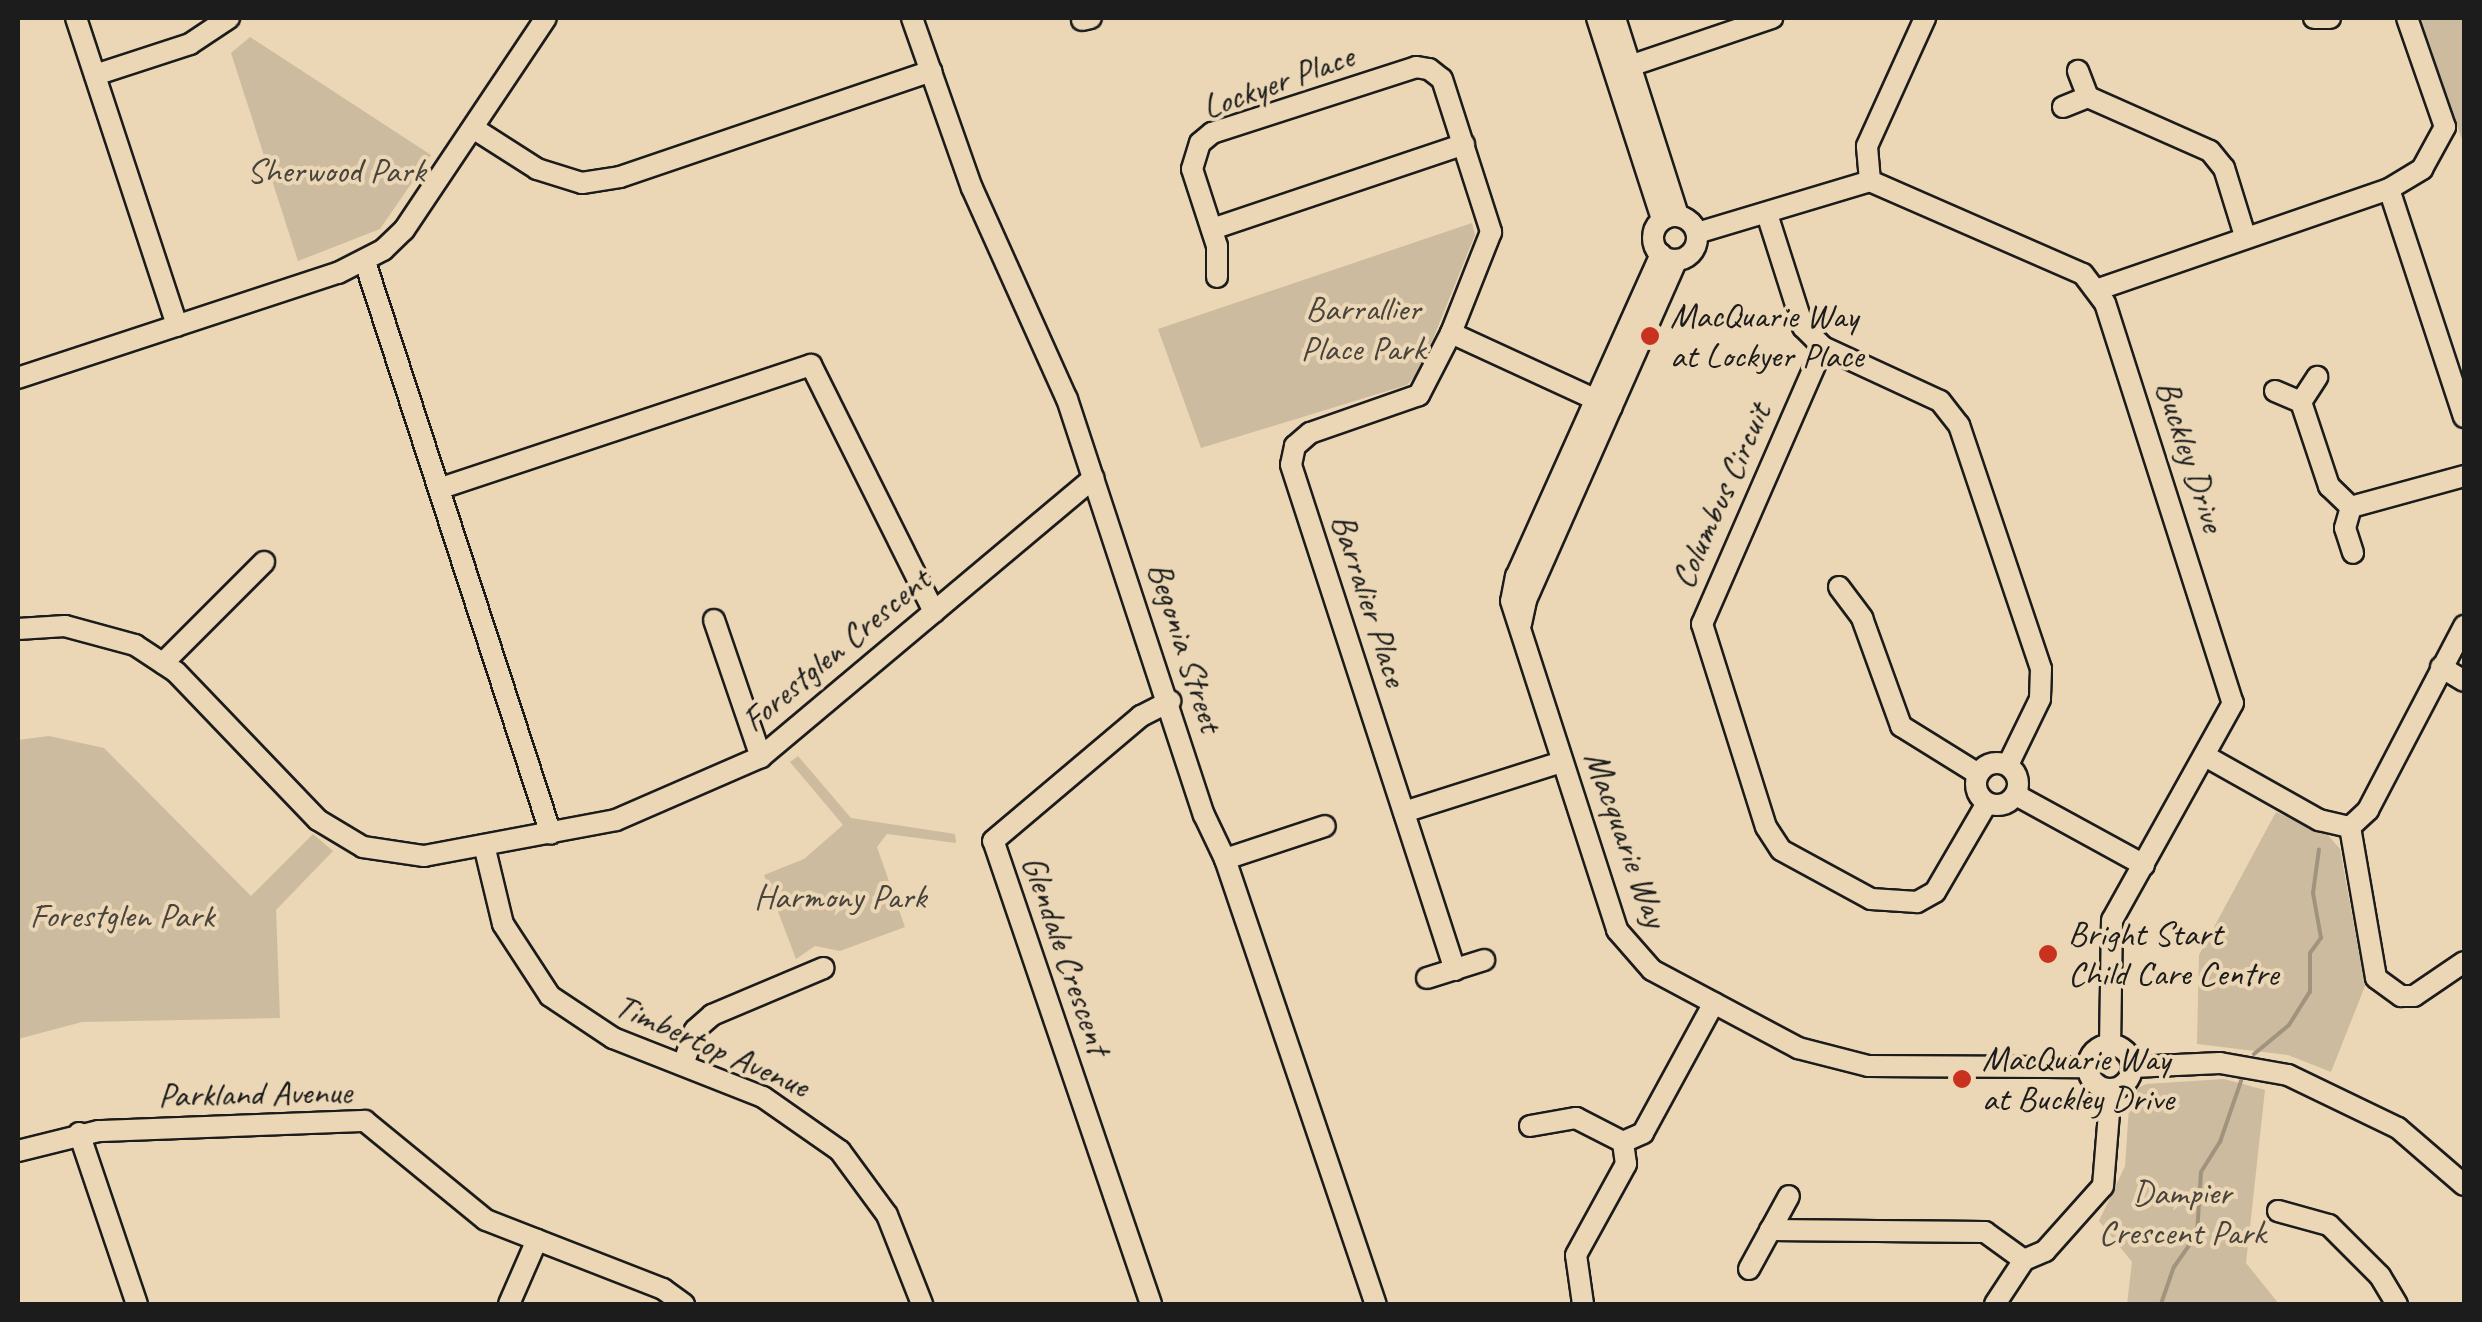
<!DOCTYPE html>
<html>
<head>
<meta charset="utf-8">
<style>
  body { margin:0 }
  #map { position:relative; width:2482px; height:1322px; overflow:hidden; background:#ebd7b5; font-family:Caveat,sans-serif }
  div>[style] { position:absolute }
  .green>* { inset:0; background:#cdbb9f }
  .stream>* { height:4px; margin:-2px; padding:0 2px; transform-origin:2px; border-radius:2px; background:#a1947f }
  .roads { filter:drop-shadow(2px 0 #1c1c1c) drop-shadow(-2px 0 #1c1c1c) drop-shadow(0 2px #1c1c1c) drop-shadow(0 -2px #1c1c1c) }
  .minor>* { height:20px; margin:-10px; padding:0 10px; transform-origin:10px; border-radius:10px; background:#ebd7b5 }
  .minor>.ring { margin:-10px; padding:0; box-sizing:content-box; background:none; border:20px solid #ebd7b5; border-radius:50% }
  .dots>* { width:28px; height:28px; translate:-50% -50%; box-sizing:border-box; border:5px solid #ebd7b5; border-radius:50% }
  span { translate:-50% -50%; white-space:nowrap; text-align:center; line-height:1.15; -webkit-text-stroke:8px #ebd7b5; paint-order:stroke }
  .street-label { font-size:35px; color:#1c1c1c }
  .park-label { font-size:35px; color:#48443d }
  .poi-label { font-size:35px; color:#1c1c1c }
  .left { translate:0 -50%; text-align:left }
  .frame { position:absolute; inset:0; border:20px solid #1c1c1c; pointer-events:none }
</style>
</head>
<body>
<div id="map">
  <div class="green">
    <div style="clip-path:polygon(2416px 18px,2464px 18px,2464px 144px)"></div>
    <div style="clip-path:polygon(250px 37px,431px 155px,380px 229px,298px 261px,231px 53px)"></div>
    <div style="clip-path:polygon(1472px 223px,1475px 235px,1420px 371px,1407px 385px,1201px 448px,1158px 329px)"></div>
    <div style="clip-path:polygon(49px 736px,104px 748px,251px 896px,313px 834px,333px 851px,276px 910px,280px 1018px,82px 1022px,18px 1039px,18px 740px)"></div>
    <div style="clip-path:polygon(798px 756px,851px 818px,955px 834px,956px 843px,887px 834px,877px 847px,905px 927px,840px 951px,815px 946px,796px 959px,764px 875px,804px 859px,843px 825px,790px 762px)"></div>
    <div style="clip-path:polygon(2276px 812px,2328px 835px,2340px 849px,2365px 986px,2331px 1072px,2288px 1055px,2197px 1044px,2199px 955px)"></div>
    <div style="clip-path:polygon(2224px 1079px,2265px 1090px,2246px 1263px,2279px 1304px,2127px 1304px,2132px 1262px,2099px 1221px,2125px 1166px,2130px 1092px,2146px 1084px)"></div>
  </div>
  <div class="stream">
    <div style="left:2254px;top:1054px;width:45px;rotate:-39.6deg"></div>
    <div style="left:2289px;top:1025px;width:39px;rotate:-58deg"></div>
    <div style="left:2310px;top:992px;width:39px;rotate:-90deg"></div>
    <div style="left:2310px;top:953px;width:19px;rotate:-54deg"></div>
    <div style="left:2321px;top:938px;width:46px;rotate:-100.1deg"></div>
    <div style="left:2313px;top:893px;width:44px;rotate:-82.2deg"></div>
    <div style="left:2161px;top:1304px;width:39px;rotate:-71deg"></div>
    <div style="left:2174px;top:1267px;width:40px;rotate:-55.1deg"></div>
    <div style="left:2197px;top:1234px;width:62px;rotate:-86.3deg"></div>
    <div style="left:2201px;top:1172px;width:36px;rotate:-58deg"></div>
    <div style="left:2220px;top:1142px;width:65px;rotate:-71deg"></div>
  </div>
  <div class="roads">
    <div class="minor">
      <div style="left:76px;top:18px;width:324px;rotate:71.8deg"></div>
      <div style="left:912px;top:18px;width:180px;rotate:70.6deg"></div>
      <div style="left:972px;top:188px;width:231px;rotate:65.8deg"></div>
      <div style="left:1067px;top:399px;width:438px;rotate:71.8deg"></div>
      <div style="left:1204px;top:815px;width:49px;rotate:64.5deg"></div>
      <div style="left:1225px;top:859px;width:470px;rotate:71.3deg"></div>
      <div style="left:1597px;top:18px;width:211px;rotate:72.1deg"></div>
      <div style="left:1615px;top:18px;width:208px;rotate:72.3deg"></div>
      <div style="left:2314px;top:18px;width:16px"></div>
      <div style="left:1082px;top:20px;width:9px;rotate:-13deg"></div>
      <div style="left:1618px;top:70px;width:163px;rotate:-18.7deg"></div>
      <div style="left:95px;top:75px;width:100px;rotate:-18.1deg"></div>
      <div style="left:190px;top:44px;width:47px;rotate:-33.7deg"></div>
      <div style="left:2088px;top:97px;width:133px;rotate:23.9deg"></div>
      <div style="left:2210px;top:151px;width:22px;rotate:51deg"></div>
      <div style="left:2224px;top:168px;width:71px;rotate:72.8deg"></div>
      <div style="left:2063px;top:107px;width:27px;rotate:-22deg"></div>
      <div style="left:2088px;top:97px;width:28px;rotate:-111deg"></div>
      <div style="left:473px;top:128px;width:76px;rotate:32.6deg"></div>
      <div style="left:537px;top:169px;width:47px;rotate:17.3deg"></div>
      <div style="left:582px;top:183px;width:38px;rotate:-9deg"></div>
      <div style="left:620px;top:177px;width:329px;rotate:-18.8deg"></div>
      <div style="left:1870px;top:181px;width:35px;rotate:-95deg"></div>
      <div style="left:1867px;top:146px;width:141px;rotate:-65.6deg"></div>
      <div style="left:2389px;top:189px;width:240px;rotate:71.8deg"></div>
      <div style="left:1767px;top:214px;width:119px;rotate:72.3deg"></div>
      <div style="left:1803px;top:327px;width:28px;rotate:45deg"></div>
      <div class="ring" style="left:1653px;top:216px;width:24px;height:24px"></div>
      <div style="left:1212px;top:229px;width:266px;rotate:-18.6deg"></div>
      <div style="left:1697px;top:233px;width:181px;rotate:-16.7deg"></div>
      <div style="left:1870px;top:181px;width:232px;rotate:23.6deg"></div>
      <div style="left:2083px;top:274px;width:36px;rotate:53deg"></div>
      <div style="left:2105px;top:303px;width:420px;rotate:72.3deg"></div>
      <div style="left:2233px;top:703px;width:248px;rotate:119.1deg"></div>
      <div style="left:2112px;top:920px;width:124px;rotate:90.9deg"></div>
      <div style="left:1661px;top:254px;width:353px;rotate:114.2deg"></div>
      <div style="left:1516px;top:576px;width:25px;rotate:101deg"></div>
      <div style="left:1511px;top:601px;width:346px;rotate:72.1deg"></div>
      <div style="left:1617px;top:930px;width:53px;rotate:48.8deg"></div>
      <div style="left:1652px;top:970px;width:166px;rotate:28.1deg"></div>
      <div style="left:1798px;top:1048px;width:72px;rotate:14.4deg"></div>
      <div style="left:1868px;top:1066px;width:220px;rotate:0.3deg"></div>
      <div style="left:365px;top:262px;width:601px;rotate:71.99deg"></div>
      <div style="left:1217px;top:277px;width:31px;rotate:-90deg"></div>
      <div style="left:1217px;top:246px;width:81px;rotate:-108deg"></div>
      <div style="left:1192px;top:169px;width:27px;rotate:-73deg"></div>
      <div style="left:1200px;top:143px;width:16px;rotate:-40deg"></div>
      <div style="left:1212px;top:133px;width:214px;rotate:-17.9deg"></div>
      <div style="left:1416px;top:67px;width:13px;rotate:9deg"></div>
      <div style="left:1429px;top:69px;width:16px;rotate:38deg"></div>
      <div style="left:1442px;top:79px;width:161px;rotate:72.2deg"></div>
      <div style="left:1491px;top:232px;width:109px;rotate:111.6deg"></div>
      <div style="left:1451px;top:333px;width:177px;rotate:24.7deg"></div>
      <div style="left:2099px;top:289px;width:307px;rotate:-19deg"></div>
      <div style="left:2389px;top:189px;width:39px;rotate:-31deg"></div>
      <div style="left:2422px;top:169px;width:48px;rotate:-61.3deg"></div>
      <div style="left:2445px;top:127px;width:115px;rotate:-109.2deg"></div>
      <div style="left:1451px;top:333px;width:70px;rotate:117.3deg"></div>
      <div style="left:1419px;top:395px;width:115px;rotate:160.8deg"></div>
      <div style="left:1310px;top:433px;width:20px;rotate:139deg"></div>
      <div style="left:1295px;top:446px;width:19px;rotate:102deg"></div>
      <div style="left:1291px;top:465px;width:531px;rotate:72.01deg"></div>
      <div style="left:18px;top:378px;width:337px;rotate:-18.2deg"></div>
      <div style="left:338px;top:273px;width:51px;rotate:-27.1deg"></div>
      <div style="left:383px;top:250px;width:29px;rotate:-44deg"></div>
      <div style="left:404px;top:230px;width:255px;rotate:-56.2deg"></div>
      <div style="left:2275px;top:391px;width:28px;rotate:23deg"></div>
      <div style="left:2301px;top:402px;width:30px;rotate:-57deg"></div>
      <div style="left:2301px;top:402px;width:89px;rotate:71.6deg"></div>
      <div style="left:2329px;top:486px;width:30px;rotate:44deg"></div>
      <div style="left:2351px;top:507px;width:117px;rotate:-15.3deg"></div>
      <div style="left:441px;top:488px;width:390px;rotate:-18.4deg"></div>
      <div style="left:811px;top:365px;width:276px;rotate:63.5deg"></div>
      <div style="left:2351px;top:507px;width:22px;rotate:106deg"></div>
      <div style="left:2345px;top:528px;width:26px;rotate:72deg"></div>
      <div style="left:1839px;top:587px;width:39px;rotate:53deg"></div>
      <div style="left:1862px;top:618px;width:115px;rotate:70.1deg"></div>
      <div style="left:1901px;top:726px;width:91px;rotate:31.9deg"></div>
      <div style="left:714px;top:620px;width:145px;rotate:71.1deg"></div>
      <div style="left:1521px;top:624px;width:25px;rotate:-78deg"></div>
      <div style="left:1526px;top:600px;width:372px;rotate:-66.1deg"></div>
      <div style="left:18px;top:629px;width:47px;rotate:-3.7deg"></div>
      <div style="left:65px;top:626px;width:73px;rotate:15.2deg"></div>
      <div style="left:135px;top:645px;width:49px;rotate:33.4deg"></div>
      <div style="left:176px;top:672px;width:205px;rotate:46.2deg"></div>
      <div style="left:318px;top:820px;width:52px;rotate:31deg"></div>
      <div style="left:363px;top:847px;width:62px;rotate:8.4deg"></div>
      <div style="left:424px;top:856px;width:195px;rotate:-10.6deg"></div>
      <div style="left:616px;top:820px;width:158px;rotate:-23.5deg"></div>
      <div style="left:761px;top:757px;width:434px;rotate:-40deg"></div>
      <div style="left:163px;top:663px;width:143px;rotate:-45deg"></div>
      <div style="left:2441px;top:667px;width:27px;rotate:31deg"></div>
      <div style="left:2207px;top:757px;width:129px;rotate:29.4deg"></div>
      <div style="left:2319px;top:820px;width:32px;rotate:13deg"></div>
      <div style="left:2350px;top:827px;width:25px;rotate:-43deg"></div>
      <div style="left:2368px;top:810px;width:208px;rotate:-62.4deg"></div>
      <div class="ring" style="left:1976px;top:763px;width:22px;height:22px"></div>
      <div style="left:2016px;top:795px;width:146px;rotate:28.7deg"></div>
      <div style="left:1987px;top:803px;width:103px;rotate:120.3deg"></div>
      <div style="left:1935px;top:892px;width:21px;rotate:151deg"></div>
      <div style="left:1917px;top:902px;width:46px;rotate:-176.3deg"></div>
      <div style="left:1871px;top:899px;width:102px;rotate:-151.4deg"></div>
      <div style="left:1781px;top:850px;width:27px;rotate:-123deg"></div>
      <div style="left:1766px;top:827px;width:213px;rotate:-107.5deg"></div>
      <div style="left:1702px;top:624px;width:302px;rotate:-66.4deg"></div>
      <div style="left:1823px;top:347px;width:129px;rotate:24.8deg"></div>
      <div style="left:1940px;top:401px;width:31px;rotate:52deg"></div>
      <div style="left:1959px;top:425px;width:257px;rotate:71.4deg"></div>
      <div style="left:2041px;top:669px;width:30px;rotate:92deg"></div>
      <div style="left:2040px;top:699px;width:73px;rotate:115.9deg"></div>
      <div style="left:1404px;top:812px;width:166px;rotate:-17.6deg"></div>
      <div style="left:2350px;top:827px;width:153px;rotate:80.2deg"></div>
      <div style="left:2376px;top:978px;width:31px;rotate:36deg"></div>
      <div style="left:2401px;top:996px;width:13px"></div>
      <div style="left:2414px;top:996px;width:60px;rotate:-34.2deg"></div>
      <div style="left:484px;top:845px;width:81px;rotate:76.5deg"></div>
      <div style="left:503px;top:924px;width:86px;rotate:56.9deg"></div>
      <div style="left:550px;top:996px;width:76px;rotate:33.7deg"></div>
      <div style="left:613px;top:1038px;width:161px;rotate:21.5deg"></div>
      <div style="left:763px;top:1097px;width:94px;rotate:35deg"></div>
      <div style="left:840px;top:1151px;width:79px;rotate:53.7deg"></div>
      <div style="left:887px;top:1215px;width:96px;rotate:68.5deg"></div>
      <div style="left:1225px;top:859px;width:105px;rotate:-18.3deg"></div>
      <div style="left:1427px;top:978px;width:60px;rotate:-17.5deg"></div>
      <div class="ring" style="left:2088px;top:1045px;width:24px;height:24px"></div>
      <div style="left:683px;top:1065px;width:37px;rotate:-71deg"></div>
      <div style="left:695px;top:1030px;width:23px;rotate:-41deg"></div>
      <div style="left:712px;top:1015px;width:121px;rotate:-22.9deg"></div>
      <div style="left:2133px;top:1067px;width:87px;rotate:-2.6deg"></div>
      <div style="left:2220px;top:1063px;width:69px;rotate:10deg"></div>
      <div style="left:2288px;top:1075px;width:122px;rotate:25.7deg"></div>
      <div style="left:2398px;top:1128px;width:87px;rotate:40.8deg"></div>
      <div style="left:1530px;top:1126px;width:47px;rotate:-9.9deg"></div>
      <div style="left:1576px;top:1118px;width:53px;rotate:27.1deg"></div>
      <div style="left:79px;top:1133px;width:181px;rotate:71.3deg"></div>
      <div style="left:18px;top:1151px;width:83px;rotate:-13.9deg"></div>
      <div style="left:99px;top:1131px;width:266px;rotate:-2.2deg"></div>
      <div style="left:365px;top:1121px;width:156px;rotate:39.3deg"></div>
      <div style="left:486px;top:1220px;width:190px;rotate:21.3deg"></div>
      <div style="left:663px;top:1289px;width:26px;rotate:36deg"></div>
      <div style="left:2278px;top:1211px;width:53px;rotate:15.4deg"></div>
      <div style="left:2329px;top:1225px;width:72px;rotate:45deg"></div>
      <div style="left:2380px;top:1276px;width:33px;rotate:59deg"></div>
      <div style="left:1770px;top:1230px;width:215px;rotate:0.5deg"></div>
      <div style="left:1985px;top:1232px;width:48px;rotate:35.7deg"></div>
      <div style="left:1749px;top:1269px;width:83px;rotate:-61.3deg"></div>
      <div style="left:509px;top:1304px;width:70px;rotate:-66.4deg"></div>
      <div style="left:1151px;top:1304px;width:489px;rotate:-108.8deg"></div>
      <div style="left:993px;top:841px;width:194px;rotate:-40.2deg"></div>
      <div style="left:1141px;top:716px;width:33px;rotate:-27deg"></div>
      <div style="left:1583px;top:1304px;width:49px;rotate:-98.1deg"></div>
      <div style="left:1576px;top:1255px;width:104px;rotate:-61.2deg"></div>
      <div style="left:1626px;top:1164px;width:22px;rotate:-98deg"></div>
      <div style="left:1623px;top:1142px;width:22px;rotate:-24deg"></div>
      <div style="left:1643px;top:1133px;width:148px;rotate:-61.4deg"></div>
      <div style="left:1995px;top:1304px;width:53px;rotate:-56.6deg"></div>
      <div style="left:2024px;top:1260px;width:23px;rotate:-23deg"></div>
      <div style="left:2045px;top:1251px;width:87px;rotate:-48.3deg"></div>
      <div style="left:2103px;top:1186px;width:97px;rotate:-85.3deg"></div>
    </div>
  </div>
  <div class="dots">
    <div style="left:1650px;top:336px;background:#c8321e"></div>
    <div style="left:2048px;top:954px;background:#c8321e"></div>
    <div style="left:1962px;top:1079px;background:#c8321e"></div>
  </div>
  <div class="street-label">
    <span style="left:1278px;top:82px;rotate:-20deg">Lockyer Place</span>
    <span style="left:2190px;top:456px;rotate:72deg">Buckley Drive</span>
    <span style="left:1721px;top:496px;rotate:-66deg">Columbus Circuit</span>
    <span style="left:1369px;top:600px;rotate:72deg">Barralier Place</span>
    <span style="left:1185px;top:647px;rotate:72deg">Begonia Street</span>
    <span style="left:836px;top:650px;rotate:-40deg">Forestglen Crescent</span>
    <span style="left:1626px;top:839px;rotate:70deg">Macquarie Way</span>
    <span style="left:1066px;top:955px;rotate:71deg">Glendale Crescent</span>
    <span style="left:712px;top:1046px;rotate:24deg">Timbertop Avenue</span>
    <span style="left:255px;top:1094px;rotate:-1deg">Parkland Avenue</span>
  </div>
  <div class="park-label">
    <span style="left:336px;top:171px">Sherwood Park</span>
    <span style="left:1363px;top:329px">Barrallier<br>Place Park</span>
    <span style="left:840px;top:897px">Harmony Park</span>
    <span style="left:122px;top:916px">Forestglen Park</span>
    <span style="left:2182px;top:1213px">Dampier<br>Crescent Park</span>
  </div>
  <div class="poi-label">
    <span class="left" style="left:1670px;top:336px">MacQuarie Way<br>at Lockyer Place</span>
    <span class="left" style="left:2068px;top:954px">Bright Start<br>Child Care Centre</span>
    <span class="left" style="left:1982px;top:1079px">MacQuarie Way<br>at Buckley Drive</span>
  </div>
  <div class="frame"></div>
</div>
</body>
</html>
